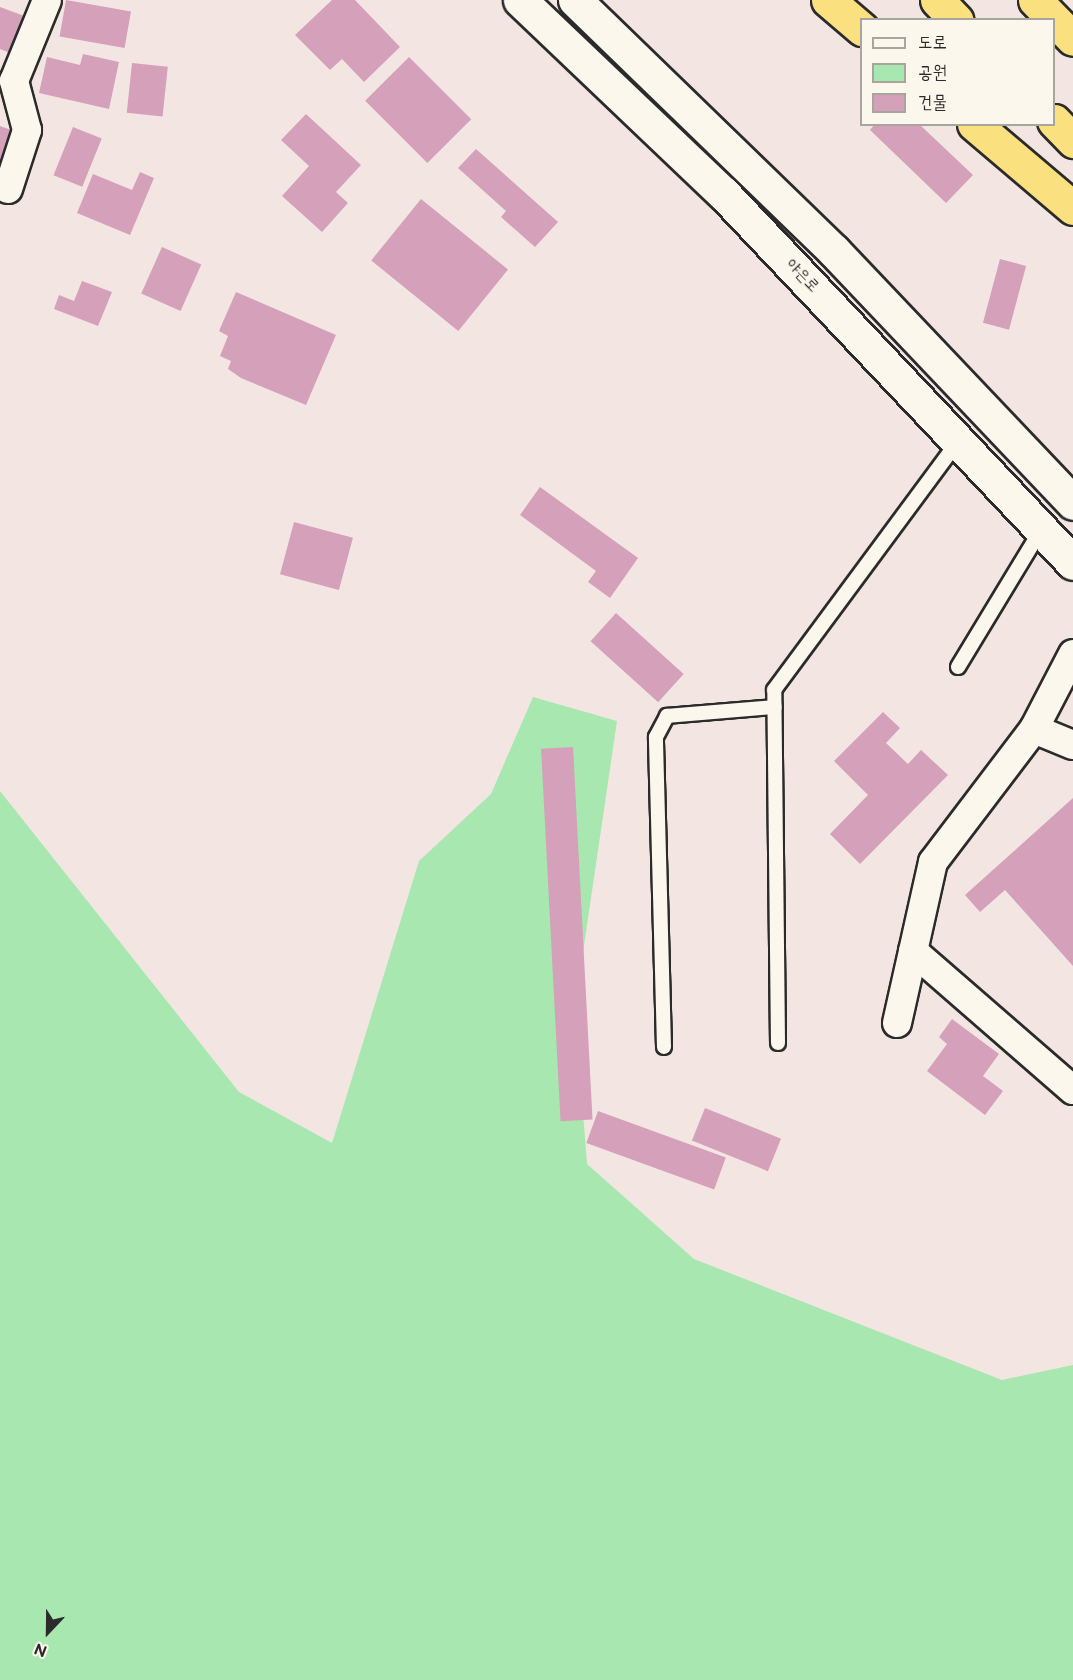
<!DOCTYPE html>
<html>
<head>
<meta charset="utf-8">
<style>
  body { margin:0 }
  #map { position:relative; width:1073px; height:1680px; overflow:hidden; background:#f3e6e2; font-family:"Balsamiq Sans","Poor Story",sans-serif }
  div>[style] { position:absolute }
  .green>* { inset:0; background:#a8e7af }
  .building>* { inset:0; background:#d5a0b9; transform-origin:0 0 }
  .roads { filter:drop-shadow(2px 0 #2b2b2b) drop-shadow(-2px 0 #2b2b2b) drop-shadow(0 2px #2b2b2b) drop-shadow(0 -2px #2b2b2b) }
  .lane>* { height:14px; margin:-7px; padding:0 7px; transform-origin:7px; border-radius:7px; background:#fbf7ec }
  .street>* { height:28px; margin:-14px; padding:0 14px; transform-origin:14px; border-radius:14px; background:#fbf7ec }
  .secondary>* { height:33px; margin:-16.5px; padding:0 16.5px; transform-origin:16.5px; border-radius:16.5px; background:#fbf7ec }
  .highway>* { height:33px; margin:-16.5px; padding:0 16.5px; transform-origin:16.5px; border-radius:16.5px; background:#fbe080 }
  span { translate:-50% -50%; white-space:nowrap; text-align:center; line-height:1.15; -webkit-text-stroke:6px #fbf7ec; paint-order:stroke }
  .street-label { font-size:16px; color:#2b2b2b }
  .legend { position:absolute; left:860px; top:18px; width:195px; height:108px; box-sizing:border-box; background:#fbf7ec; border:2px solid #a8a59f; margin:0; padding:8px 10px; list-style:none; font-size:18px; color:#2b2b2b }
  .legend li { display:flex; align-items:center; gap:12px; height:30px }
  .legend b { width:30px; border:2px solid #a8a59f }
  .north { position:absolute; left:18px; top:1602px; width:60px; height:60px; -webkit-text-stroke:4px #fbf7ec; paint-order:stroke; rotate:202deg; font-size:16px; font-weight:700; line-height:24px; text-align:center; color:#2b2b2b }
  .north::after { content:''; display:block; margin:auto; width:21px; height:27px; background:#2b2b2b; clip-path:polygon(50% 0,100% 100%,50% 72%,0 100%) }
</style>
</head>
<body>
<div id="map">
  <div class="green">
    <div style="clip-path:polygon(533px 697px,617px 721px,575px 1007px,587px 1164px,694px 1259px,1002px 1380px,1073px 1365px,1073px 1680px,0 1680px,0 791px,239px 1092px,332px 1143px,419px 861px,491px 794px)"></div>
  </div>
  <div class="building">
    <div style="left:66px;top:0;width:66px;height:37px;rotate:10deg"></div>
    <div style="clip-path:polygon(332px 0,355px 0,400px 47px,364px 82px,342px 59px,330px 70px,295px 35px)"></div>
    <div style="clip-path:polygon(0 7px,27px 17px,13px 54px,0 49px)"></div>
    <div style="clip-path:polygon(83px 54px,119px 62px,109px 109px,39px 93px,47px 57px,80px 65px)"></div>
    <div style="left:409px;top:57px;width:88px;height:62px;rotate:45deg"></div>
    <div style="left:132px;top:63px;width:36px;height:50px;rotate:6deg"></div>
    <div style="clip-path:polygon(306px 114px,361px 165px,336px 192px,348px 203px,322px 232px,282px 196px,309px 166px,281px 140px)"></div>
    <div style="clip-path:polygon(875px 124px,919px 124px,973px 175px,946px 203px,870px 130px)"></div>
    <div style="clip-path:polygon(0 126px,17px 132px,0 171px)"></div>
    <div style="left:73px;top:127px;width:31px;height:52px;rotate:22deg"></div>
    <div style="clip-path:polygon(476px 149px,558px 222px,535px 247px,501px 217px,506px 211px,458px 168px)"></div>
    <div style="clip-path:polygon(140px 172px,154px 178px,130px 235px,77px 213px,93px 174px,132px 190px)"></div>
    <div style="left:421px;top:199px;width:112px;height:79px;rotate:39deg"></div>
    <div style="left:162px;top:247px;width:43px;height:51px;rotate:24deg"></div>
    <div style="left:1000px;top:259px;width:27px;height:66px;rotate:15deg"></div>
    <div style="clip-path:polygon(82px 281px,112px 292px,98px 326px,54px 309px,59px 295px,74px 301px)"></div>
    <div style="clip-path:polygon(236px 292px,336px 335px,306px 405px,241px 378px,228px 369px,231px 361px,220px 356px,228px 336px,219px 331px)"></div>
    <div style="clip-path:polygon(540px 487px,638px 558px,610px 598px,588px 582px,596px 571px,520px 515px)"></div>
    <div style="left:294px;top:522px;width:61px;height:54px;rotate:15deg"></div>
    <div style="left:616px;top:613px;width:91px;height:38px;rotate:42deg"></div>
    <div style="clip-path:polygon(883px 712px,900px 728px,886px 743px,908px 764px,921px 750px,948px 775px,860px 864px,830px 834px,868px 795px,834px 761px)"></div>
    <div style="left:573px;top:747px;width:373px;height:32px;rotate:87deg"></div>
    <div style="clip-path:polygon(1073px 798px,1073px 966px,1005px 890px,980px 912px,965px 895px)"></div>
    <div style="clip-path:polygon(952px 1019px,999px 1054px,983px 1076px,1003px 1091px,985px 1115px,927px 1071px,947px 1044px,939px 1037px)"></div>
    <div style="left:705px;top:1108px;width:82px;height:35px;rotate:22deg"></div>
    <div style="left:598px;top:1111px;width:136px;height:34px;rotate:20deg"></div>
  </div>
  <div class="roads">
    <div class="lane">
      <div style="left:958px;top:667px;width:160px;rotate:-58.8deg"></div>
      <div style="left:778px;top:1043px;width:353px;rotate:-90.6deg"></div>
      <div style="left:774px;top:690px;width:311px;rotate:-53.5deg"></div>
      <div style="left:664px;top:1047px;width:310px;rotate:-91.5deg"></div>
      <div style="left:656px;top:737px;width:24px;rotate:-62deg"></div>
      <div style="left:667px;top:716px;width:108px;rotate:-4.8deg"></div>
    </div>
    <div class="street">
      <div style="left:8px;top:189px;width:62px;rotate:-72.1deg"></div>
      <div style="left:27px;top:130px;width:51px;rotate:-104.9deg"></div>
      <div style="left:14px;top:81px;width:87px;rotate:-67.8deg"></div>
      <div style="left:1073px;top:654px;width:85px;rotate:117.5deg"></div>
      <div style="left:1034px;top:729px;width:42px;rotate:22.3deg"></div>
      <div style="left:913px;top:951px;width:212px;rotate:41deg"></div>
      <div style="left:897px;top:1023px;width:165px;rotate:-77.4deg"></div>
      <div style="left:933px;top:862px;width:167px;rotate:-52.8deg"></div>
    </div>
    <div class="secondary">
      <div style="left:520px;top:0;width:280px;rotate:43.6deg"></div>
      <div style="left:723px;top:193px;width:509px;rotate:46.59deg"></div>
      <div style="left:575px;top:0;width:361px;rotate:44.1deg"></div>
      <div style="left:834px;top:251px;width:347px;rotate:46.5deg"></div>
    </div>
    <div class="highway">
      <div style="left:828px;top:0;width:45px;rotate:40.5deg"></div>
      <div style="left:937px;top:0;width:28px;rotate:46deg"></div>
      <div style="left:1035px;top:0;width:54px;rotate:45.7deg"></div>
      <div style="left:1054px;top:121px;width:28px;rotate:46deg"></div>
      <div style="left:974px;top:124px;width:130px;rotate:40.3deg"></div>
    </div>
  </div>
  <div class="street-label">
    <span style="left:802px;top:276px;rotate:46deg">야은로</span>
  </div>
  <ul class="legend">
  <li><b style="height:8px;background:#fbf7ec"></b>도로</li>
  <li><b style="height:16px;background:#a8e7af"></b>공원</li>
  <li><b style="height:16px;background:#d5a0b9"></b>건물</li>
  </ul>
  <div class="north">N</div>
</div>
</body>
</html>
